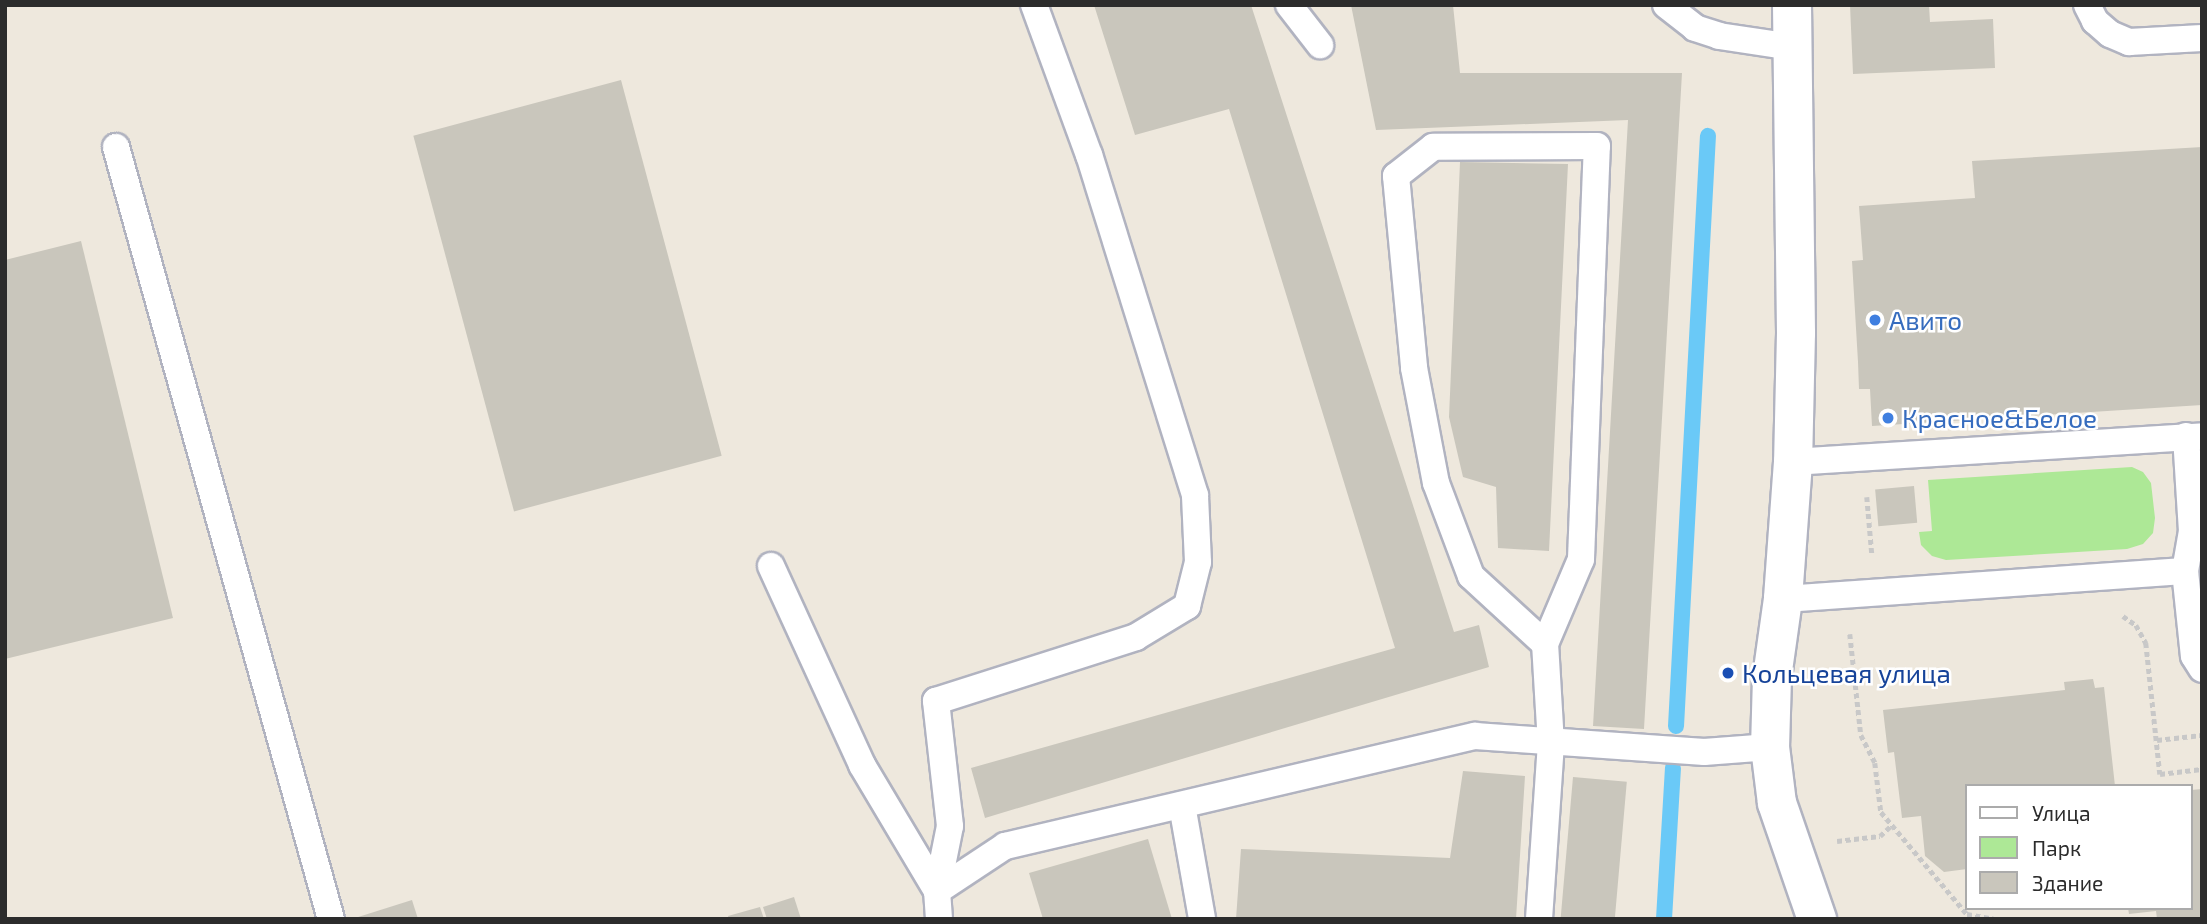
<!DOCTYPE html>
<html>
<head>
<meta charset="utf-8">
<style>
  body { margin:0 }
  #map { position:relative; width:2207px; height:924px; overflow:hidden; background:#eee8dd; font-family:"Exo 2",sans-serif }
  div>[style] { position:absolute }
  .green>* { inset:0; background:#ade896 }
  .stream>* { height:16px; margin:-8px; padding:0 8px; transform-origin:8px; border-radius:8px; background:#6ac9f7 }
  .building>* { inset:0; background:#c9c6bc; transform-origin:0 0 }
  .path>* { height:4.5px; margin-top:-2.25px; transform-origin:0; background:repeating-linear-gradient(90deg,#c8c8c8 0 5px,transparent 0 8.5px) }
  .roads { filter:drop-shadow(2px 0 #b1b3c0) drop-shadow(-2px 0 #b1b3c0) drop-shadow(0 2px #b1b3c0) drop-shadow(0 -2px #b1b3c0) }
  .lane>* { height:26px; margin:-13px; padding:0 13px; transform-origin:13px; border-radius:13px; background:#fff }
  .secondary>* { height:38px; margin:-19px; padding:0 19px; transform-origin:19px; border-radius:19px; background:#fff }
  .dots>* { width:19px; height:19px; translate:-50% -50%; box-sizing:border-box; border:4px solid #fff; border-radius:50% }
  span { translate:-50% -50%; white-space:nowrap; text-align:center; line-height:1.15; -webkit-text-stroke:5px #fff; paint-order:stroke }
  .shop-label { font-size:26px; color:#366cbe }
  .left { translate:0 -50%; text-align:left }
  .transit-label { font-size:26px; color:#164399 }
  .frame { position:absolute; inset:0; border:7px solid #2c2c2c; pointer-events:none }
  .legend { position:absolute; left:1965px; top:784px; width:228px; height:126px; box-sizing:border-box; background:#fff; border:2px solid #ababab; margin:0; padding:9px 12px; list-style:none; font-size:21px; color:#2c2c2c }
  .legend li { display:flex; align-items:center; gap:14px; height:35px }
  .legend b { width:35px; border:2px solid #ababab }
</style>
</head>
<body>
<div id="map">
  <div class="green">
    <div style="clip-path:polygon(2132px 467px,2143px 472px,2151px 483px,2155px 518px,2153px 533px,2143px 544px,2127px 549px,1946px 560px,1932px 556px,1921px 545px,1919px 532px,1932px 531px,1928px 480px)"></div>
  </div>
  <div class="stream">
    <div style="left:1676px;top:726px;width:591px;rotate:-86.9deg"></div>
    <div style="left:1664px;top:919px;width:151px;rotate:-86.6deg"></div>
  </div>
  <div class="building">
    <div style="clip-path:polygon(1094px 5px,1251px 5px,1454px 632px,1479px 625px,1489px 667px,985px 818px,971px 768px,1395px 648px,1229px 109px,1135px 135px)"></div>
    <div style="clip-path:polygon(1351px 5px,1453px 5px,1460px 73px,1682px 73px,1644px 729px,1593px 726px,1628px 120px,1376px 130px)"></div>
    <div style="clip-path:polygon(1850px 5px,1929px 5px,1930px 22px,1993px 19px,1995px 68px,1853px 74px)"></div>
    <div style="left:621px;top:80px;width:389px;height:215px;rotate:75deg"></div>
    <div style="clip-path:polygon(2202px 147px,2202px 405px,1872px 426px,1870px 389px,1859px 389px,1858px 362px,1852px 261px,1863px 260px,1859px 206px,1975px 198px,1972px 161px)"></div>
    <div style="clip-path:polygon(1460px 162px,1568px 164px,1549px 551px,1498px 548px,1496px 487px,1463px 477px,1449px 417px)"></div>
    <div style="clip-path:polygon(81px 241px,173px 618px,5px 659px,5px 260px)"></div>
    <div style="left:1914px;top:486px;width:37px;height:39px;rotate:85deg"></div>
    <div style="clip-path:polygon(2093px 679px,2095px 688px,2104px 687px,2115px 786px,1967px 786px,1967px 869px,1944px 872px,1925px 856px,1921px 816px,1902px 818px,1894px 752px,1888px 753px,1883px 710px,2065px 690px,2064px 682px)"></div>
    <div style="clip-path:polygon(1463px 771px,1525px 776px,1516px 919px,1236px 919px,1241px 849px,1450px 858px)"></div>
    <div style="left:1573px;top:777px;width:54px;height:143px;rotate:5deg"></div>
    <div style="clip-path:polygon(2202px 789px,2202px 919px,2157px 919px,2156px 911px,2129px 914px,2128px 908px,2191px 908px,2191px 790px)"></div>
    <div style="clip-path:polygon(1148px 839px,1172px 919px,1043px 919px,1029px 873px)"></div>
    <div style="clip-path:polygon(794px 897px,801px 919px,767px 919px,763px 907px)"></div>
    <div style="clip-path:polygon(412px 900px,418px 919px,355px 919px,355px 918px)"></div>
    <div style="clip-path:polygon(760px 907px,764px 919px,729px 919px,728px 916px)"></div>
  </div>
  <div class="path">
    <div style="left:1867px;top:497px;width:57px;rotate:85deg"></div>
    <div style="left:2123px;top:616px;width:16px;rotate:35deg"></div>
    <div style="left:2136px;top:625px;width:21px;rotate:61deg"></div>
    <div style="left:2146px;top:643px;width:132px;rotate:83.9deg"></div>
    <div style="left:2160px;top:774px;width:42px;rotate:-6.8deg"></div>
    <div style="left:1850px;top:634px;width:102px;rotate:83.8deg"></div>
    <div style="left:1861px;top:735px;width:31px;rotate:63deg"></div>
    <div style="left:1875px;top:763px;width:49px;rotate:83deg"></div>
    <div style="left:1881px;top:812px;width:133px;rotate:49.9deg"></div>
    <div style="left:1967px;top:914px;width:27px;rotate:10deg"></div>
    <div style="left:2157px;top:740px;width:45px;rotate:-6.3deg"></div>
    <div style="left:1837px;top:841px;width:43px;rotate:-6.6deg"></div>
    <div style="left:1880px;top:836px;width:16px;rotate:-43deg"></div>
  </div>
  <div class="roads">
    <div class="lane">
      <div style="left:1289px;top:5px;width:51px;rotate:52.2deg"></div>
      <div style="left:1666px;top:5px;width:37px;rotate:38deg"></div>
      <div style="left:1695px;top:28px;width:25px;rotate:18deg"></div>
      <div style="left:1719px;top:36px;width:75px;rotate:8.5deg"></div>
      <div style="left:2087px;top:5px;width:18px;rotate:63deg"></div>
      <div style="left:2095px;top:21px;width:20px;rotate:41deg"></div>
      <div style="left:2110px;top:34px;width:21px;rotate:23deg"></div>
      <div style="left:2129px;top:42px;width:73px;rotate:-3.1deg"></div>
      <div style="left:116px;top:147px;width:801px;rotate:74.44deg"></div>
      <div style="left:2186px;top:436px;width:95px;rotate:86.4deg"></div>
      <div style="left:2192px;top:531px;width:41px;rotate:99.9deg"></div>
      <div style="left:2185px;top:571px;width:85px;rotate:84deg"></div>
      <div style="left:2194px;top:656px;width:15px;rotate:58deg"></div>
      <div style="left:1793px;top:462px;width:410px;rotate:-3.6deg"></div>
      <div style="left:771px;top:566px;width:219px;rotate:65.4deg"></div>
      <div style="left:862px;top:765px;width:147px;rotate:59.2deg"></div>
      <div style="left:1783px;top:599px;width:403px;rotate:-4deg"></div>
      <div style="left:1182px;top:805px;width:116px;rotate:80deg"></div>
      <div style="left:937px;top:891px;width:66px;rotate:-78.7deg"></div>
      <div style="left:950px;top:826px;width:126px;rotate:-96.4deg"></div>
      <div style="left:936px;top:701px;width:210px;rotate:-17.7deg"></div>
      <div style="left:1136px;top:637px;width:60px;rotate:-31.3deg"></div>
      <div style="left:1187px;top:606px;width:45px;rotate:-76deg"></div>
      <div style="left:1198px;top:562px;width:67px;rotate:-92.6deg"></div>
      <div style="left:1195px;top:495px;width:356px;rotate:-107.3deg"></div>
      <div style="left:1089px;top:155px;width:160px;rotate:-110.1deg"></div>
      <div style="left:939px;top:919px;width:28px;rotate:-94deg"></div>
      <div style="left:937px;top:891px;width:82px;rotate:-33.5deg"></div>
      <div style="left:1005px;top:846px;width:483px;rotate:-13.2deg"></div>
      <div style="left:1475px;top:736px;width:230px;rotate:4deg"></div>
      <div style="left:1704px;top:752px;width:66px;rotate:-4.3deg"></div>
      <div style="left:1539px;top:919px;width:175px;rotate:-86.1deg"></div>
      <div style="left:1551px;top:744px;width:100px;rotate:-93.4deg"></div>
      <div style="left:1545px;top:644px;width:92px;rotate:-67deg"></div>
      <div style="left:1581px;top:559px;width:413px;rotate:-87.8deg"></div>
      <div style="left:1597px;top:146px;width:164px;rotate:179.7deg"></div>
      <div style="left:1433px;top:147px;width:47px;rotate:141.9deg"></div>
      <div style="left:1396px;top:176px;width:193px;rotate:84.6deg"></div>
      <div style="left:1414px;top:368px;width:117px;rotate:79.2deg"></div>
      <div style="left:1436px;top:483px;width:99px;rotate:69.4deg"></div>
      <div style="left:1471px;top:576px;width:100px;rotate:42.6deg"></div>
    </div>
    <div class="secondary">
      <div style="left:1792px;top:5px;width:328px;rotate:89.3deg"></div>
      <div style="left:1796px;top:333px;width:129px;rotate:91.3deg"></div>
      <div style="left:1793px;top:462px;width:137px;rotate:94.2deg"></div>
      <div style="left:1783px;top:599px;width:79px;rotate:98deg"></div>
      <div style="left:1772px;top:677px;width:70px;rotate:91.6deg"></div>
      <div style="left:1770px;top:747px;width:56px;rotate:82.9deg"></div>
      <div style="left:1777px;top:803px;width:123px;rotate:71deg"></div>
    </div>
  </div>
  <div class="dots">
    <div style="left:1875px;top:320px;background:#3f7fe0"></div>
    <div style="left:1888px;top:418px;background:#3f7fe0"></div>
    <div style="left:1728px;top:673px;background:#1a4fb4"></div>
  </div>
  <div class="shop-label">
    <span class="left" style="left:1889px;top:320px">Авито</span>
    <span class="left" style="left:1902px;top:418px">Красное&amp;Белое</span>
  </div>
  <div class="transit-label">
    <span class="left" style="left:1742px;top:673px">Кольцевая улица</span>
  </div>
  <div class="frame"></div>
  <ul class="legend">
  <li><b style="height:9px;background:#fff"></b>Улица</li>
  <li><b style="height:19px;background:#ade896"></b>Парк</li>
  <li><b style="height:19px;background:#c9c6bc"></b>Здание</li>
  </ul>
</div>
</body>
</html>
